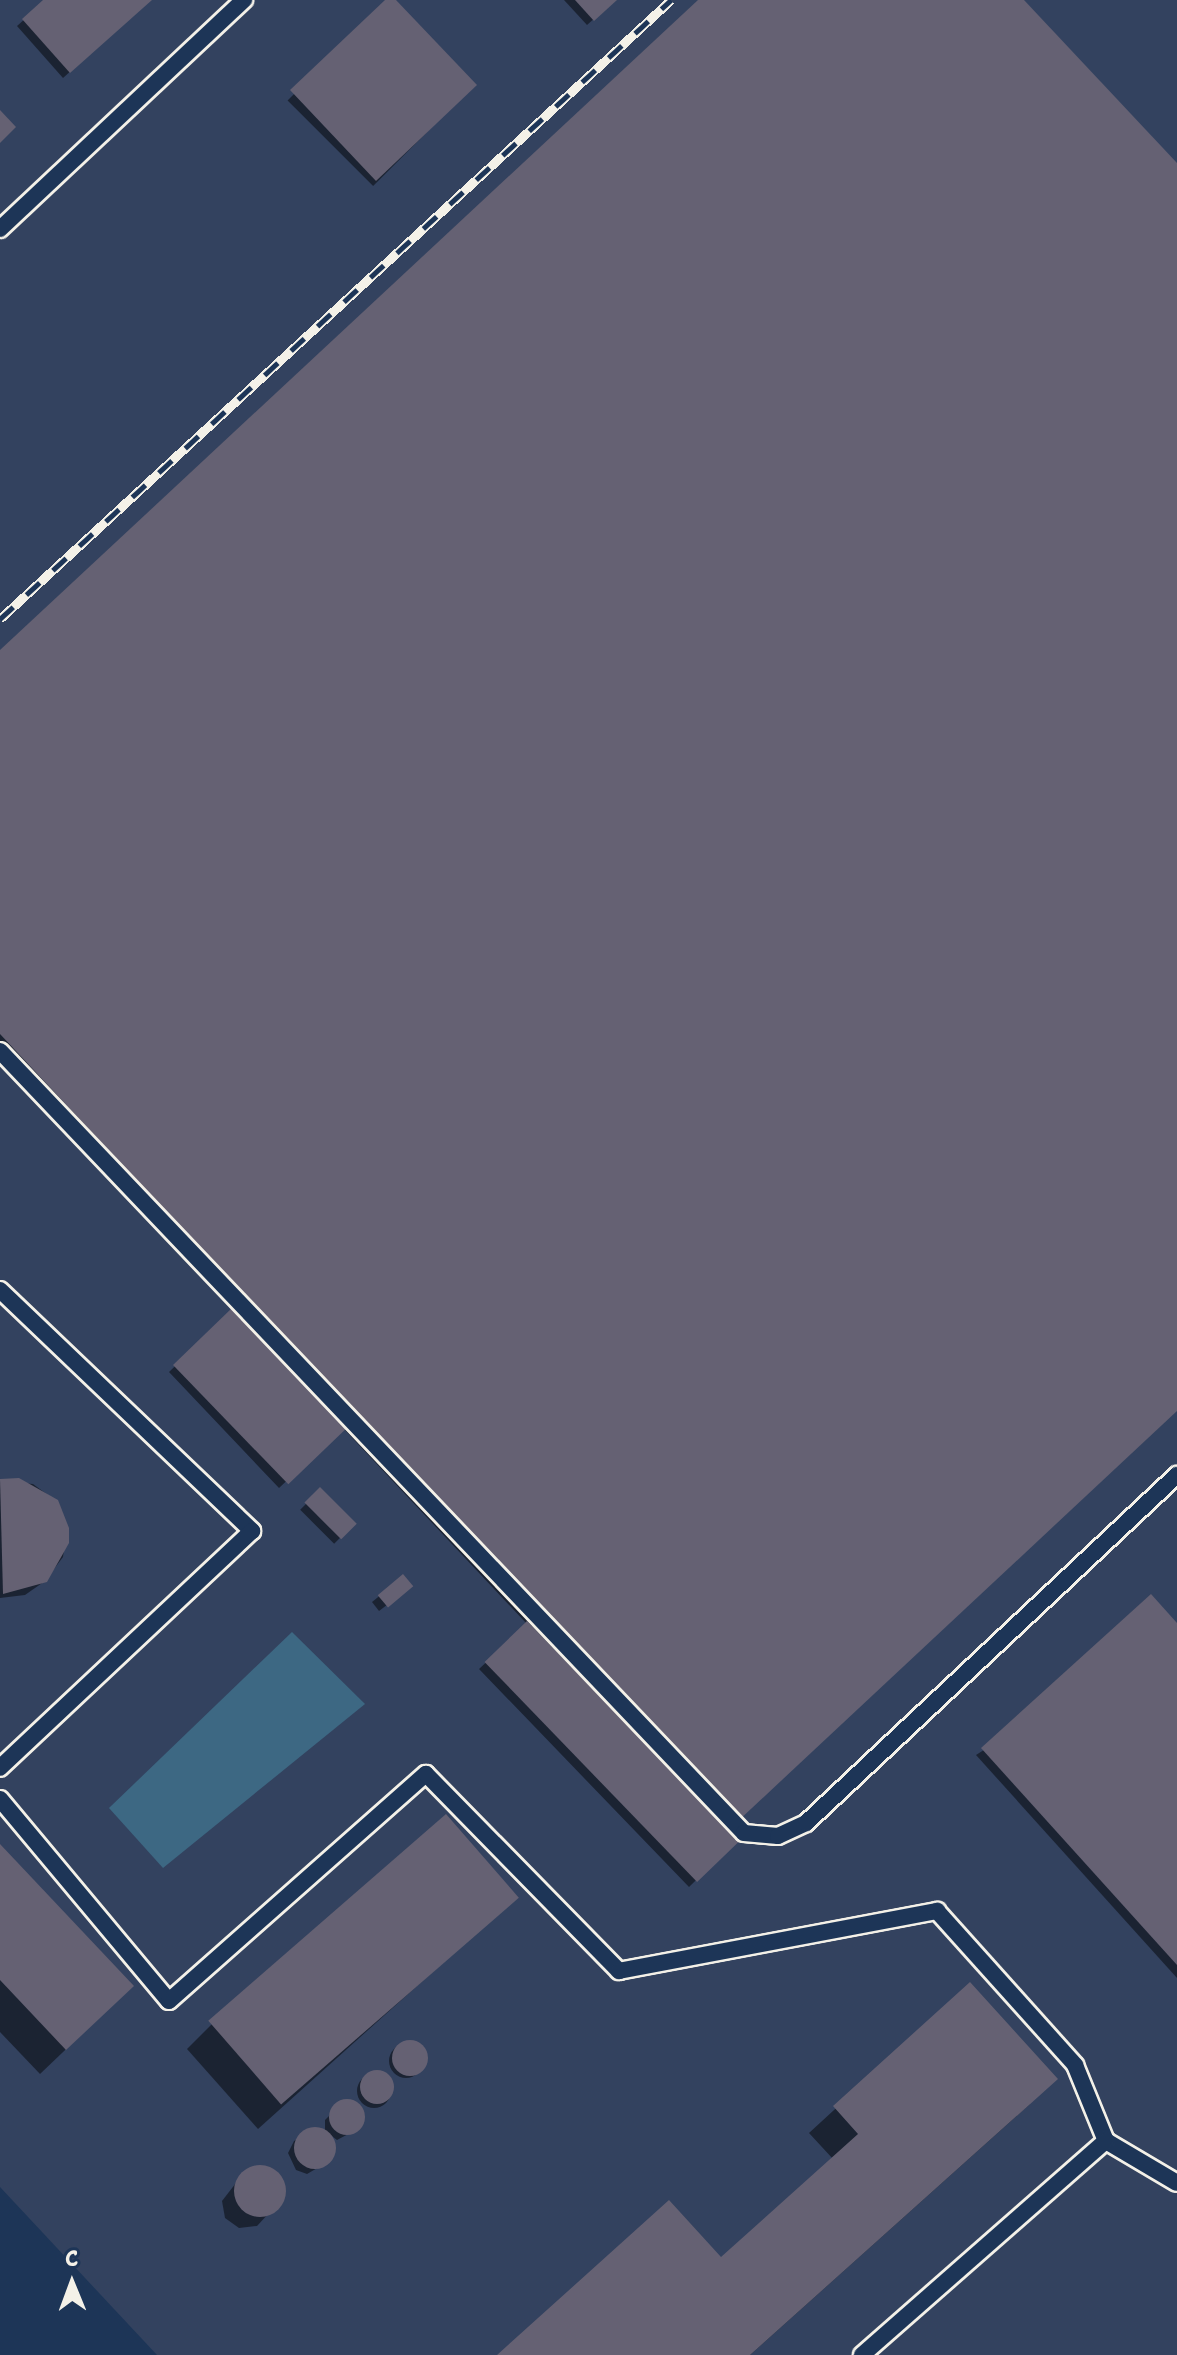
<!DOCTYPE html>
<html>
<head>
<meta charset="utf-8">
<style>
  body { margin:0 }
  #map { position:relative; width:1177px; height:2355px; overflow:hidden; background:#1d3557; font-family:"Shantell Sans",sans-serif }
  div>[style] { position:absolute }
  .built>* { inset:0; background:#33425f }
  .water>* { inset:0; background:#3d6883 }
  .shadow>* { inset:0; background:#0007; transform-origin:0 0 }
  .round { border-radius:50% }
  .building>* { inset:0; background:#656173; transform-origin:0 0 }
  .roads { filter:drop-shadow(2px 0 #f4f1e8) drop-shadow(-2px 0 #f4f1e8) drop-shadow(0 2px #f4f1e8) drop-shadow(0 -2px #f4f1e8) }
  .lane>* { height:16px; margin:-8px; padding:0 8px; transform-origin:8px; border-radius:8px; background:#1d3557 }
  .rail>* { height:9px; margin-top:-4.5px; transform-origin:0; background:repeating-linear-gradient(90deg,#1d3557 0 18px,#f4f1e8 0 36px); box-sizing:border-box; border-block:2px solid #f4f1e8 }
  span { translate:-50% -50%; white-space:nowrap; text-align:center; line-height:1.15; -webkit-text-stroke:8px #1d3557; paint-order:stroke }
  .north { position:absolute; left:32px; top:2243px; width:80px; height:80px; -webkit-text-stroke:6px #1d3557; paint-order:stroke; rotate:359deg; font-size:22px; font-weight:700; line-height:32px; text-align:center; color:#f4f1e8 }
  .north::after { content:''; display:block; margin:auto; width:28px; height:36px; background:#f4f1e8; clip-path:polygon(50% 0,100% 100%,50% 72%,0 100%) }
</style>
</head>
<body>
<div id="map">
  <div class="built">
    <div style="clip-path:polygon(0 0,1177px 0,1177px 2355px,157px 2355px,0 2187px)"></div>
  </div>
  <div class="water">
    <div style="clip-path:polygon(292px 1632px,365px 1704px,163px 1868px,109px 1808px)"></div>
  </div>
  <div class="shadow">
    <div style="clip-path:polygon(46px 0,150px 0,63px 78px,17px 26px)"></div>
    <div style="left:388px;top:0;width:121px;height:142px;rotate:45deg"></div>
    <div style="clip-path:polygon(564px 0,615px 0,587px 25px)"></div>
    <div style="clip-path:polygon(701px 0,1021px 0,1177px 166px,1177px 1410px,726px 1830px,736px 1841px,689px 1887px,479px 1669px,527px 1624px,343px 1428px,279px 1488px,169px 1372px,233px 1310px,0 1061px,0 653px)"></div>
    <div style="clip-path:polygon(0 1481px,33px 1484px,56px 1501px,67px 1528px,63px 1557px,45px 1581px,25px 1595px,0 1598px)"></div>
    <div style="left:320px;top:1490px;width:48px;height:28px;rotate:45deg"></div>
    <div style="clip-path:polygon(403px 1577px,404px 1592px,379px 1611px,372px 1602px)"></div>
    <div style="clip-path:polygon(1177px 1626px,1177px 1978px,976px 1755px)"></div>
    <div style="clip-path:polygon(0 1846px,106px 2011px,40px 2074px,0 2032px)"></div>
    <div style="clip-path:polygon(516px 1897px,258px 2129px,187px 2049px,212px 2024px)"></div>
    <div style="clip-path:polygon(970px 1985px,1030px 2104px,750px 2355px,500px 2355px,721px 2260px,833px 2159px,809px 2133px)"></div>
    <div class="round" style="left:389px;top:2044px;width:34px;height:34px"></div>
    <div class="round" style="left:357px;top:2074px;width:34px;height:34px"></div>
    <div style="clip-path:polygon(342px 2103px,360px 2109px,362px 2117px,354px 2131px,337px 2140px,328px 2133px,334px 2146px,326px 2163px,307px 2174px,296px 2170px,288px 2153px,294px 2141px,312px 2129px,325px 2134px,325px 2120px)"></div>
    <div style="clip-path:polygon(265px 2166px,281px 2178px,284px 2197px,257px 2226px,239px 2228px,225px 2218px,222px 2201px,246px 2170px)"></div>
  </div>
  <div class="building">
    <div style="clip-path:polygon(43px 0,152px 0,70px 73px,22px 19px)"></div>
    <div style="clip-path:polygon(385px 0,396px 0,477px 85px,376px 181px,290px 90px)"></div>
    <div style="clip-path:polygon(575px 0,617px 0,594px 21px)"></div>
    <div style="clip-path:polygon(698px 0,1024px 0,1177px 163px,1177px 1411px,737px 1822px,0 1034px,0 650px)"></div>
    <div style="clip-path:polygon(0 110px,16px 127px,0 143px)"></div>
    <div style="left:232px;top:1308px;width:166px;height:82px;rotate:46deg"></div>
    <div style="clip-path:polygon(19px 1478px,58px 1500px,69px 1528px,69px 1543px,47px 1582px,3px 1594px,0 1479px)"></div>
    <div style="left:320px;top:1487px;width:52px;height:22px;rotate:45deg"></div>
    <div style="left:403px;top:1574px;width:16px;height:33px;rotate:50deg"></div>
    <div style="clip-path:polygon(1151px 1594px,1177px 1623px,1177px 1965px,981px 1748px)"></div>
    <div style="left:527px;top:1621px;width:306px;height:59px;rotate:46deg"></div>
    <div style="left:446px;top:1814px;width:111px;height:315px;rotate:49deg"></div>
    <div style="clip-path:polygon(0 1844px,134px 1986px,66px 2050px,0 1980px)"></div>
    <div style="clip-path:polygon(970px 1982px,1058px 2079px,750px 2355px,497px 2355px,669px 2200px,721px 2257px,858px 2134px,833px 2106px)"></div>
    <div class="round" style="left:392px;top:2040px;width:36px;height:36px"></div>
    <div class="round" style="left:360px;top:2070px;width:34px;height:34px"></div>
    <div class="round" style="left:329px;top:2099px;width:36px;height:36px"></div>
    <div class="round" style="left:294px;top:2127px;width:42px;height:42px"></div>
    <div class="round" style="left:234px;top:2165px;width:52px;height:52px"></div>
  </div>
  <div class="roads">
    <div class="lane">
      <div style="left:0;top:229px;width:335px;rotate:-43.2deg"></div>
      <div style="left:0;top:1051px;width:1079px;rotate:46.43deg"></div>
      <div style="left:744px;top:1833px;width:34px;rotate:5deg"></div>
      <div style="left:778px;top:1836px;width:31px;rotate:-25deg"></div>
      <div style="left:806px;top:1823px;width:509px;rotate:-43.17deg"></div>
      <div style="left:0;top:1290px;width:349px;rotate:43.7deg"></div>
      <div style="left:252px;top:1531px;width:346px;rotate:136.8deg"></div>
      <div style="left:0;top:1799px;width:263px;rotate:50.1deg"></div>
      <div style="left:169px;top:2001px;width:343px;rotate:-41.5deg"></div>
      <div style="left:426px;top:1774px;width:276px;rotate:45.6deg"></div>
      <div style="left:619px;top:1971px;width:324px;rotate:-10.7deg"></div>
      <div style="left:937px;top:1911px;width:207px;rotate:48.1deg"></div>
      <div style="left:1075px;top:2065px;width:82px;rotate:67.8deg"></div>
      <div style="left:1106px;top:2141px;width:82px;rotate:30.6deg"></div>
      <div style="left:862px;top:2355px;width:325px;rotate:-41.3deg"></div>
    </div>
  </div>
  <div class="rail">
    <div style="left:0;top:619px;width:913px;rotate:-42.69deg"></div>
  </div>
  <div class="north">С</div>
</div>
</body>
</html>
